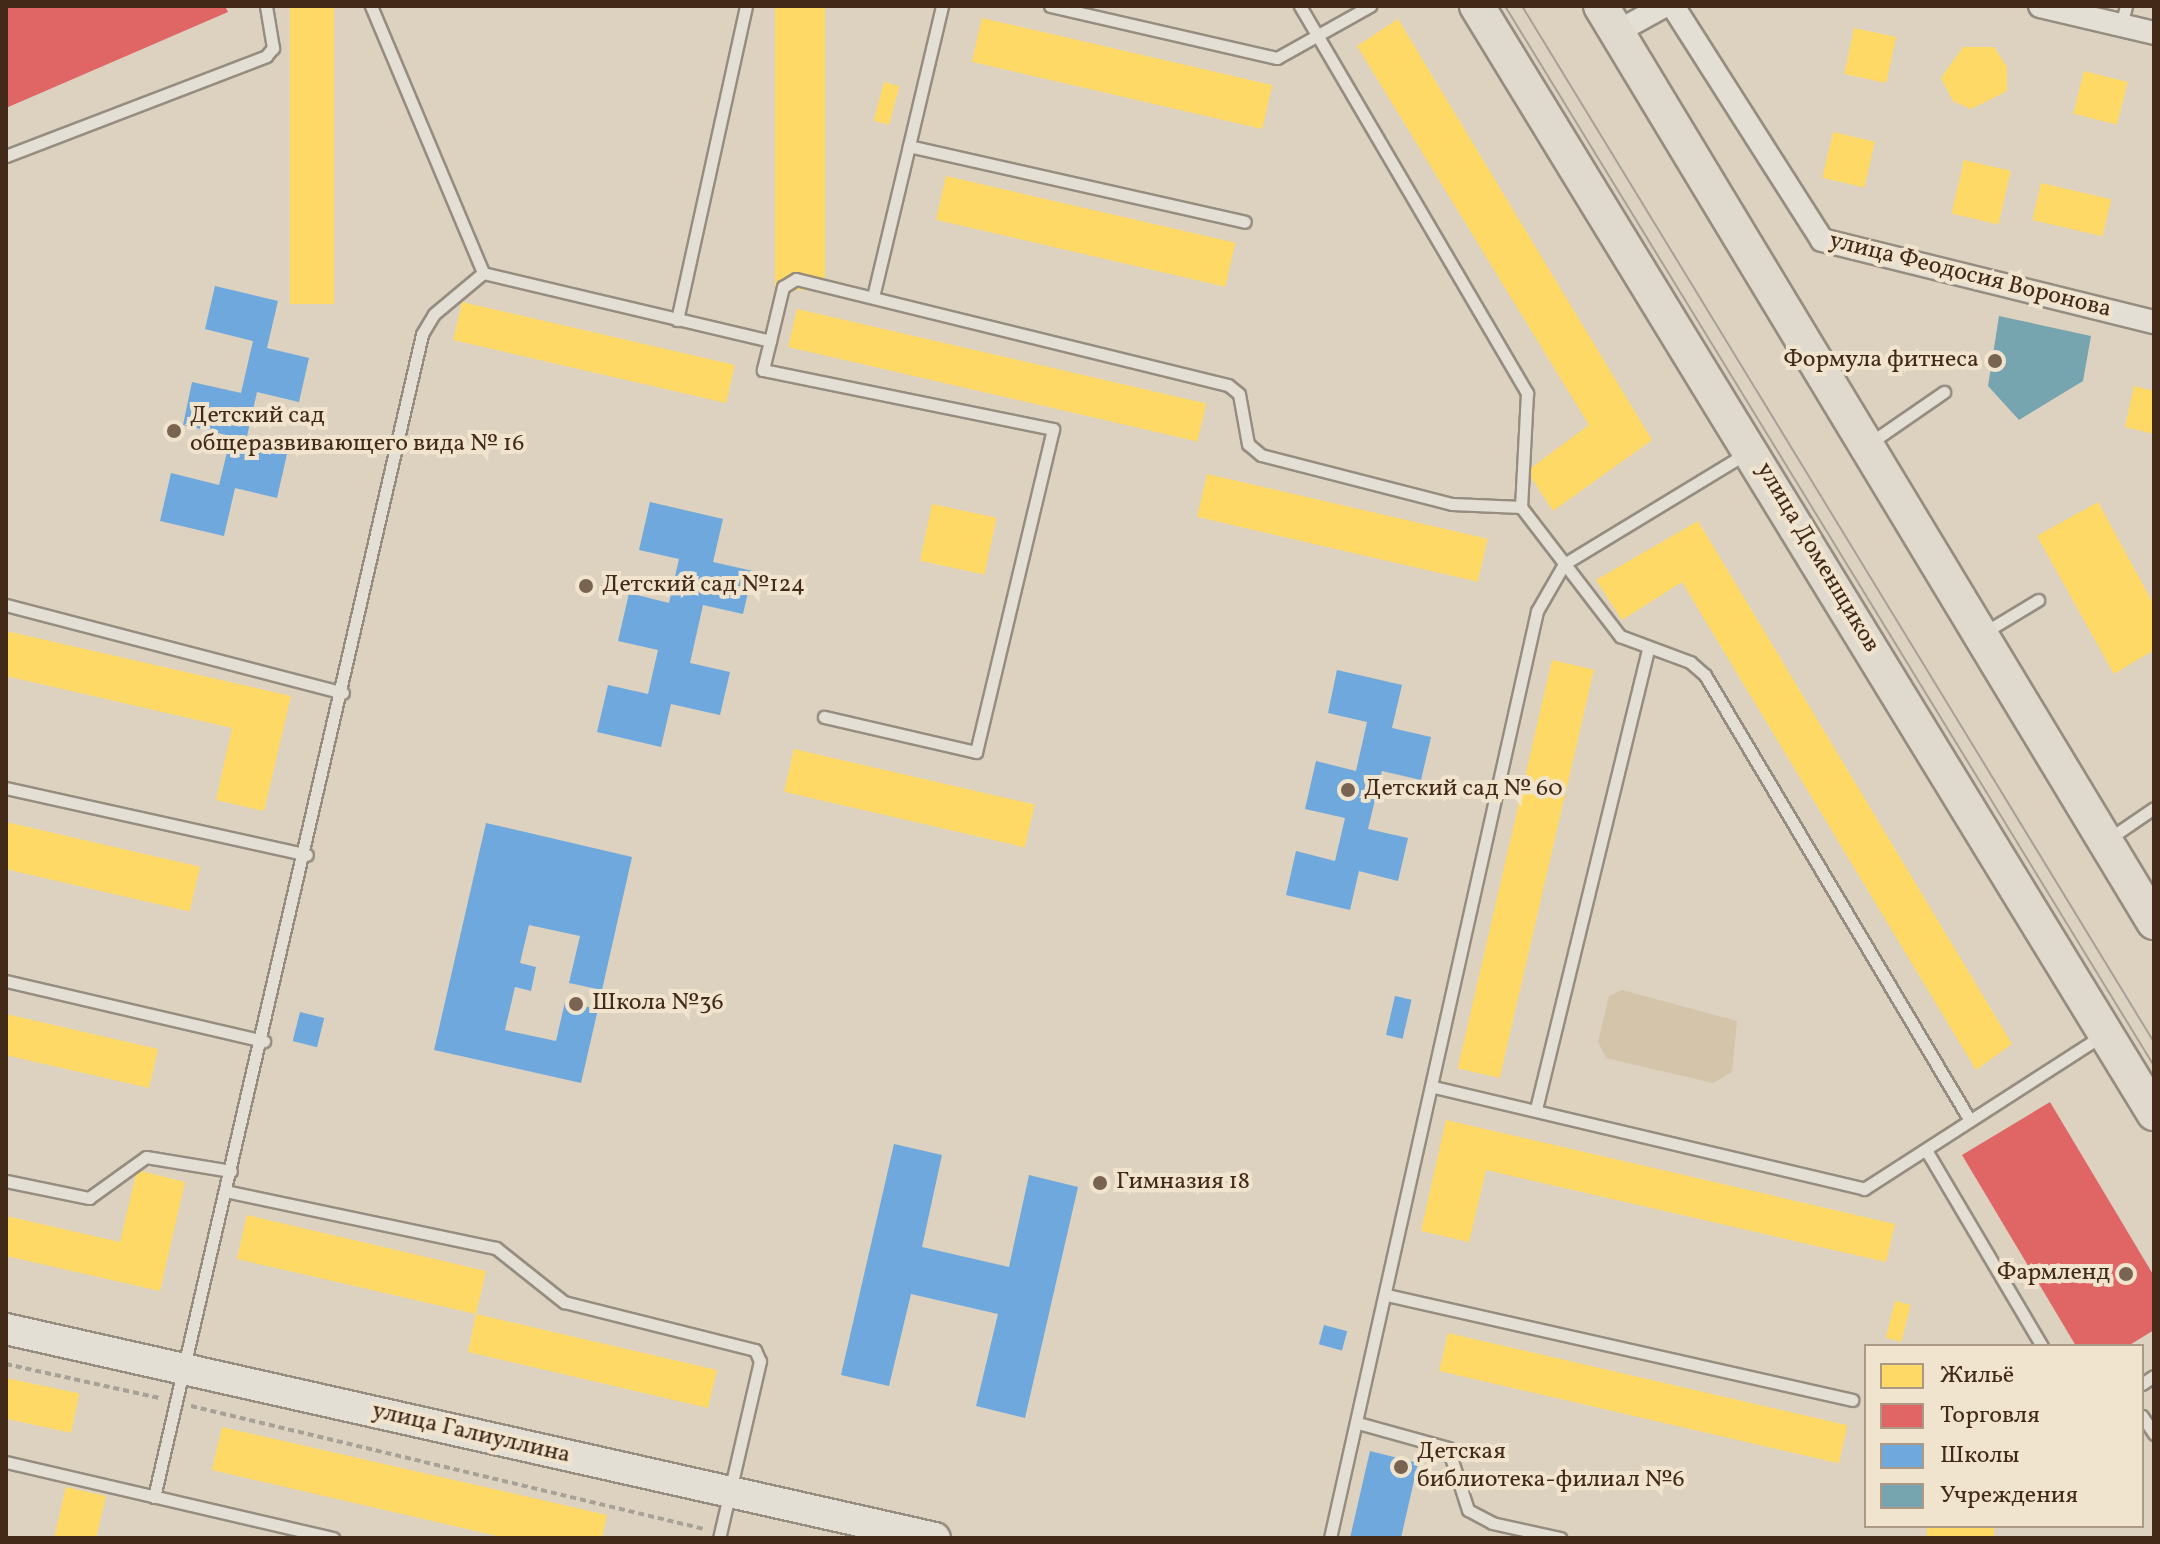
<!DOCTYPE html>
<html>
<head>
<meta charset="utf-8">
<style>
  body { margin:0 }
  #map { position:relative; width:2160px; height:1544px; overflow:hidden; background:#dcd2bf; font-family:Vollkorn,serif }
  div>[style] { position:absolute }
  .green>* { inset:0; background:#d3c4aa }
  .homes>* { inset:0; background:#ffd966; transform-origin:0 0 }
  .shops>* { inset:0; background:#e06666 }
  .schools>* { inset:0; background:#6fa8dc; transform-origin:0 0 }
  .public>* { inset:0; background:#76a5af }
  .path>* { height:4px; margin-top:-2px; transform-origin:0; background:repeating-linear-gradient(90deg,#a8a198 0 6px,transparent 0 10px) }
  .roads { filter:drop-shadow(2px 0 #968d80) drop-shadow(-2px 0 #968d80) drop-shadow(0 2px #968d80) drop-shadow(0 -2px #968d80) }
  .lane>* { height:11px; margin:-5.5px; padding:0 5.5px; transform-origin:5.5px; border-radius:5.5px; background:#e4dfd5 }
  .street>* { height:22px; margin:-11px; padding:0 11px; transform-origin:11px; border-radius:11px; background:#e4dfd5 }
  .secondary>* { height:30px; margin:-15px; padding:0 15px; transform-origin:15px; border-radius:15px; background:#e4dfd5 }
  .primary>* { height:34px; margin:-17px; padding:0 17px; transform-origin:17px; border-radius:17px; background:#dfd9ce }
  .tram>* { height:2px; margin:-1px; padding:0 1px; transform-origin:1px; border-radius:1px; background:#a8a198 }
  .dots>* { width:22px; height:22px; translate:-50% -50%; box-sizing:border-box; border:4px solid #f0e4ce; border-radius:50% }
  span { translate:-50% -50%; white-space:nowrap; text-align:center; line-height:1.15; -webkit-text-stroke:8px #f0e4ce; paint-order:stroke }
  .street-label { font-size:24px; color:#432917 }
  .poi-label { font-size:24px; color:#432917 }
  .right { translate:-100% -50%; text-align:right }
  .left { translate:0 -50%; text-align:left }
  .frame { position:absolute; inset:0; border:8px solid #432917; pointer-events:none }
  .legend { position:absolute; left:1864px; top:1344px; width:280px; height:184px; box-sizing:border-box; background:#f0e4ce; border:2px solid #ab9985; margin:0; padding:10px 14px; list-style:none; font-size:24px; color:#432917 }
  .legend li { display:flex; align-items:center; gap:16px; height:40px }
  .legend b { width:40px; border:2px solid #ab9985 }
</style>
</head>
<body>
<div id="map">
  <div class="green">
    <div style="clip-path:polygon(1622px 990px,1737px 1021px,1732px 1072px,1713px 1083px,1606px 1058px,1598px 1042px,1609px 996px)"></div>
  </div>
  <div class="homes">
    <div style="left:290px;top:6px;width:44px;height:298px"></div>
    <div style="left:775px;top:6px;width:50px;height:284px"></div>
    <div style="left:982px;top:18px;width:298px;height:45px;rotate:13deg"></div>
    <div style="clip-path:polygon(1398px 19px,1652px 440px,1553px 511px,1527px 471px,1589px 425px,1357px 46px)"></div>
    <div style="left:1854px;top:28px;width:43px;height:47px;rotate:12deg"></div>
    <div style="clip-path:polygon(1963px 47px,1994px 47px,2007px 67px,2007px 91px,1971px 109px,1953px 101px,1941px 78px)"></div>
    <div style="left:2084px;top:71px;width:45px;height:44px;rotate:14deg"></div>
    <div style="left:884px;top:82px;width:16px;height:40px;rotate:15deg"></div>
    <div style="left:1833px;top:132px;width:43px;height:47px;rotate:13deg"></div>
    <div style="left:1964px;top:160px;width:48px;height:55px;rotate:13deg"></div>
    <div style="left:946px;top:176px;width:297px;height:45px;rotate:13deg"></div>
    <div style="left:2041px;top:183px;width:72px;height:38px;rotate:13deg"></div>
    <div style="left:462px;top:302px;width:280px;height:39px;rotate:13deg"></div>
    <div style="left:797px;top:309px;width:420px;height:39px;rotate:13deg"></div>
    <div style="clip-path:polygon(2134px 386px,2154px 391px,2154px 434px,2125px 427px)"></div>
    <div style="left:1207px;top:474px;width:288px;height:44px;rotate:13deg"></div>
    <div style="clip-path:polygon(2098px 502px,2154px 605px,2154px 650px,2114px 674px,2037px 536px)"></div>
    <div style="left:932px;top:504px;width:66px;height:58px;rotate:12deg"></div>
    <div style="clip-path:polygon(1698px 521px,2012px 1044px,1976px 1070px,1682px 582px,1622px 620px,1596px 580px)"></div>
    <div style="clip-path:polygon(6px 631px,291px 696px,264px 811px,216px 800px,232px 728px,6px 676px)"></div>
    <div style="left:1552px;top:660px;width:43px;height:419px;rotate:13deg"></div>
    <div style="left:794px;top:749px;width:247px;height:44px;rotate:13deg"></div>
    <div style="left:6px;top:822px;width:199px;height:46px;rotate:13deg"></div>
    <div style="left:6px;top:1014px;width:156px;height:40px;rotate:13deg"></div>
    <div style="clip-path:polygon(1446px 1120px,1895px 1224px,1886px 1262px,1486px 1170px,1469px 1242px,1421px 1231px)"></div>
    <div style="clip-path:polygon(137px 1170px,185px 1182px,160px 1291px,6px 1256px,6px 1216px,120px 1242px)"></div>
    <div style="clip-path:polygon(247px 1215px,486px 1271px,476px 1314px,717px 1370px,708px 1408px,468px 1352px,476px 1314px,237px 1259px)"></div>
    <div style="left:1895px;top:1301px;width:16px;height:38px;rotate:14deg"></div>
    <div style="left:1448px;top:1333px;width:410px;height:39px;rotate:13deg"></div>
    <div style="left:6px;top:1378px;width:75px;height:40px;rotate:12deg"></div>
    <div style="clip-path:polygon(222px 1427px,607px 1515px,602px 1538px,506px 1538px,212px 1470px)"></div>
    <div style="clip-path:polygon(66px 1487px,106px 1496px,96px 1538px,54px 1538px)"></div>
    <div style="left:1927px;top:1526px;width:67px;height:12px"></div>
  </div>
  <div class="shops">
    <div style="clip-path:polygon(6px 6px,225px 6px,228px 12px,6px 108px)"></div>
    <div style="clip-path:polygon(2050px 1102px,2154px 1276px,2154px 1330px,2128px 1346px,2076px 1346px,1962px 1155px)"></div>
  </div>
  <div class="schools">
    <div style="clip-path:polygon(215px 286px,278px 301px,267px 348px,309px 358px,299px 402px,257px 392px,245px 445px,287px 454px,277px 498px,235px 488px,224px 536px,160px 521px,171px 473px,219px 485px,231px 436px,183px 425px,192px 382px,241px 393px,253px 341px,205px 329px)"></div>
    <div style="clip-path:polygon(650px 502px,723px 519px,713px 562px,753px 571px,743px 614px,703px 605px,690px 663px,730px 672px,720px 715px,671px 704px,661px 747px,597px 732px,608px 685px,648px 694px,658px 650px,618px 641px,629px 593px,669px 603px,679px 559px,639px 550px)"></div>
    <div style="clip-path:polygon(1337px 670px,1402px 685px,1392px 728px,1431px 737px,1421px 780px,1382px 771px,1368px 829px,1408px 838px,1398px 881px,1359px 871px,1350px 910px,1286px 895px,1296px 851px,1335px 861px,1345px 818px,1305px 809px,1316px 761px,1356px 771px,1367px 722px,1328px 713px)"></div>
    <div style="clip-path:polygon(486px 823px,632px 857px,602px 990px,569px 983px,580px 936px,529px 925px,520px 963px,536px 967px,531px 991px,515px 987px,505px 1030px,556px 1041px,565px 1002px,598px 1009px,581px 1083px,434px 1050px)"></div>
    <div style="left:1395px;top:996px;width:17px;height:40px;rotate:13deg"></div>
    <div style="left:300px;top:1012px;width:25px;height:30px;rotate:14deg"></div>
    <div style="clip-path:polygon(894px 1144px,942px 1155px,922px 1247px,1009px 1267px,1029px 1175px,1078px 1187px,1025px 1418px,976px 1406px,998px 1314px,911px 1294px,889px 1386px,841px 1375px)"></div>
    <div style="left:1324px;top:1325px;width:24px;height:20px;rotate:15deg"></div>
    <div style="clip-path:polygon(1370px 1451px,1418px 1463px,1401px 1538px,1350px 1538px)"></div>
  </div>
  <div class="public">
    <div style="clip-path:polygon(1999px 316px,2091px 336px,2083px 381px,2019px 420px,1988px 386px)"></div>
  </div>
  <div class="path">
    <div style="left:6px;top:1364px;width:157px;rotate:12.5deg"></div>
    <div style="left:191px;top:1406px;width:528px;rotate:13.48deg"></div>
  </div>
  <div class="roads">
    <div class="lane">
      <div style="left:371px;top:6px;width:290px;rotate:67.2deg"></div>
      <div style="left:942px;top:6px;width:144px;rotate:103.3deg"></div>
      <div style="left:909px;top:146px;width:344px;rotate:12.7deg"></div>
      <div style="left:1050px;top:6px;width:233px;rotate:12.9deg"></div>
      <div style="left:1277px;top:58px;width:107px;rotate:-29.2deg"></div>
      <div style="left:1300px;top:6px;width:449px;rotate:59.6deg"></div>
      <div style="left:1527px;top:393px;width:114px;rotate:93deg"></div>
      <div style="left:1521px;top:507px;width:163px;rotate:52.5deg"></div>
      <div style="left:1620px;top:636px;width:75px;rotate:20.4deg"></div>
      <div style="left:1690px;top:662px;width:20px;rotate:41deg"></div>
      <div style="left:1705px;top:675px;width:514px;rotate:59.25deg"></div>
      <div style="left:2121px;top:25px;width:20px;rotate:-75deg"></div>
      <div style="left:6px;top:156px;width:279px;rotate:-21deg"></div>
      <div style="left:266px;top:56px;width:11px;rotate:-49deg"></div>
      <div style="left:273px;top:48px;width:43px;rotate:-99.5deg"></div>
      <div style="left:873px;top:297px;width:155px;rotate:-76.6deg"></div>
      <div style="left:677px;top:320px;width:321px;rotate:-77.6deg"></div>
      <div style="left:770px;top:341px;width:56px;rotate:-76.5deg"></div>
      <div style="left:783px;top:287px;width:15px;rotate:-32deg"></div>
      <div style="left:796px;top:279px;width:445px;rotate:13.8deg"></div>
      <div style="left:1228px;top:385px;width:14px;rotate:39deg"></div>
      <div style="left:1239px;top:394px;width:51px;rotate:79.8deg"></div>
      <div style="left:1248px;top:444px;width:17px;rotate:40deg"></div>
      <div style="left:1261px;top:455px;width:197px;rotate:14.4deg"></div>
      <div style="left:1452px;top:504px;width:69px;rotate:2.5deg"></div>
      <div style="left:1870px;top:443px;width:90px;rotate:-34.6deg"></div>
      <div style="left:6px;top:605px;width:348px;rotate:14.6deg"></div>
      <div style="left:1985px;top:632px;width:62px;rotate:-31.1deg"></div>
      <div style="left:6px;top:788px;width:308px;rotate:12.5deg"></div>
      <div style="left:2110px;top:838px;width:53px;rotate:-34.3deg"></div>
      <div style="left:6px;top:981px;width:265px;rotate:13.1deg"></div>
      <div style="left:1434px;top:1087px;width:442px;rotate:13.3deg"></div>
      <div style="left:1864px;top:1189px;width:284px;rotate:-32.8deg"></div>
      <div style="left:1536px;top:1109px;width:472px;rotate:-76.3deg"></div>
      <div style="left:1926px;top:1150px;width:228px;rotate:59.4deg"></div>
      <div style="left:6px;top:1181px;width:85px;rotate:11.6deg"></div>
      <div style="left:89px;top:1198px;width:70px;rotate:-35.7deg"></div>
      <div style="left:146px;top:1157px;width:86px;rotate:9.4deg"></div>
      <div style="left:225px;top:1191px;width:277px;rotate:11.9deg"></div>
      <div style="left:496px;top:1248px;width:87px;rotate:38.5deg"></div>
      <div style="left:564px;top:1302px;width:197px;rotate:14.1deg"></div>
      <div style="left:755px;top:1350px;width:12px;rotate:66deg"></div>
      <div style="left:760px;top:1361px;width:182px;rotate:103deg"></div>
      <div style="left:1387px;top:1295px;width:477px;rotate:12.7deg"></div>
      <div style="left:2142px;top:1384px;width:14px;rotate:-34deg"></div>
      <div style="left:2142px;top:1416px;width:22px;rotate:56deg"></div>
      <div style="left:1358px;top:1423px;width:93px;rotate:15.5deg"></div>
      <div style="left:1448px;top:1448px;width:65px;rotate:72.1deg"></div>
      <div style="left:1468px;top:1510px;width:27px;rotate:28deg"></div>
      <div style="left:1492px;top:1523px;width:70px;rotate:12.4deg"></div>
      <div style="left:6px;top:1462px;width:336px;rotate:13.1deg"></div>
      <div style="left:154px;top:1497px;width:1193px;rotate:-77.02deg"></div>
      <div style="left:422px;top:334px;width:23px;rotate:-59deg"></div>
      <div style="left:434px;top:314px;width:64px;rotate:-39.9deg"></div>
      <div style="left:483px;top:273px;width:295px;rotate:13.3deg"></div>
      <div style="left:770px;top:341px;width:30px;rotate:104deg"></div>
      <div style="left:763px;top:370px;width:296px;rotate:11.5deg"></div>
      <div style="left:1053px;top:429px;width:332px;rotate:103.4deg"></div>
      <div style="left:976px;top:752px;width:156px;rotate:-167deg"></div>
      <div style="left:1330px;top:1538px;width:950px;rotate:-77.41deg"></div>
      <div style="left:1537px;top:611px;width:54px;rotate:-60.1deg"></div>
      <div style="left:1564px;top:564px;width:215px;rotate:-31.3deg"></div>
    </div>
    <div class="street">
      <div style="left:1673px;top:6px;width:277px;rotate:57.5deg"></div>
      <div style="left:1822px;top:240px;width:342px;rotate:13.9deg"></div>
      <div style="left:2040px;top:6px;width:117px;rotate:13.3deg"></div>
      <div style="left:1617px;top:32px;width:54px;rotate:-29deg"></div>
    </div>
    <div class="secondary">
      <div style="left:6px;top:1329px;width:952px;rotate:12.68deg"></div>
    </div>
    <div class="primary">
      <div style="left:1477px;top:6px;width:1298px;rotate:58.55deg"></div>
      <div style="left:1601px;top:6px;width:1070px;rotate:58.88deg"></div>
    </div>
  </div>
  <div class="tram">
    <div style="left:1505px;top:6px;width:1243px;rotate:58.52deg"></div>
    <div style="left:1522px;top:6px;width:1214px;rotate:58.62deg"></div>
  </div>
  <div class="dots">
    <div style="left:1995px;top:361px;background:#796452"></div>
    <div style="left:174px;top:431px;background:#796452"></div>
    <div style="left:586px;top:586px;background:#796452"></div>
    <div style="left:1348px;top:790px;background:#796452"></div>
    <div style="left:576px;top:1004px;background:#796452"></div>
    <div style="left:1100px;top:1183px;background:#796452"></div>
    <div style="left:2126px;top:1274px;background:#796452"></div>
    <div style="left:1401px;top:1467px;background:#796452"></div>
  </div>
  <div class="street-label">
    <span style="left:1970px;top:276px;rotate:14deg">улица Феодосия Воронова</span>
    <span style="left:1817px;top:558px;rotate:59deg">улица Доменщиков</span>
    <span style="left:471px;top:1434px;rotate:13deg">улица Галиуллина</span>
  </div>
  <div class="poi-label">
    <span class="right" style="left:1979px;top:361px">Формула фитнеса</span>
    <span class="left" style="left:190px;top:431px">Детский сад<br>общеразвивающего вида № 16</span>
    <span class="left" style="left:602px;top:586px">Детский сад №124</span>
    <span class="left" style="left:1364px;top:790px">Детский сад № 60</span>
    <span class="left" style="left:592px;top:1004px">Школа №36</span>
    <span class="left" style="left:1116px;top:1183px">Гимназия 18</span>
    <span class="right" style="left:2110px;top:1274px">Фармленд</span>
    <span class="left" style="left:1417px;top:1467px">Детская<br>библиотека-филиал №6</span>
  </div>
  <div class="frame"></div>
  <ul class="legend">
  <li><b style="height:22px;background:#ffd966"></b>Жильё</li>
  <li><b style="height:22px;background:#e06666"></b>Торговля</li>
  <li><b style="height:22px;background:#6fa8dc"></b>Школы</li>
  <li><b style="height:22px;background:#76a5af"></b>Учреждения</li>
  </ul>
</div>
</body>
</html>
